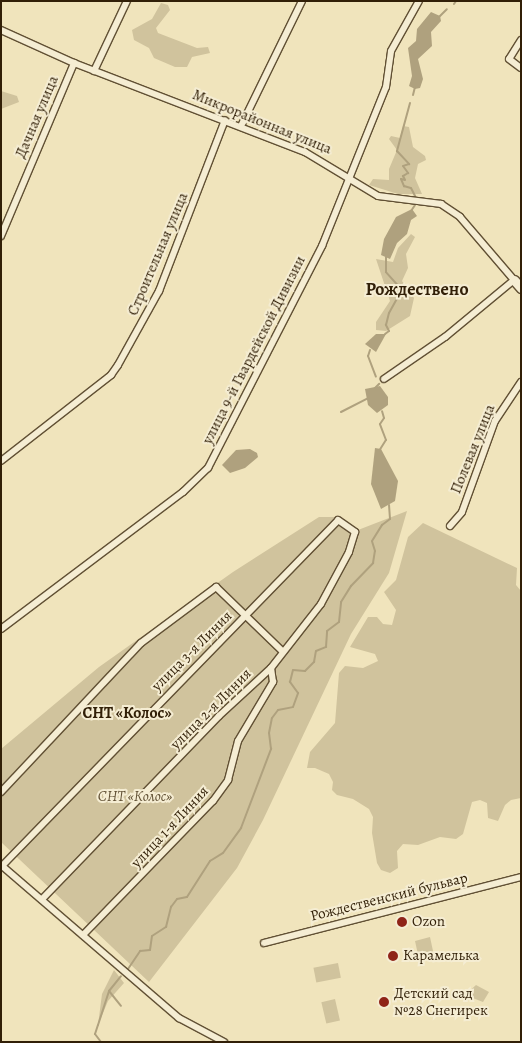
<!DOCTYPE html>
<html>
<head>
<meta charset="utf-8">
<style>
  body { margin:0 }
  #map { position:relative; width:522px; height:1043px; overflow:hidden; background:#f0e4bc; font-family:Alegreya,serif }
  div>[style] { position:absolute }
  .green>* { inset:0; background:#d0c39d; transform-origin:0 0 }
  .water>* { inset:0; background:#afa17e }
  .stream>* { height:2px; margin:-1px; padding:0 1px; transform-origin:1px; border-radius:1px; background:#afa17e }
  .roads { filter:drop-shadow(1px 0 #615034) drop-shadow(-1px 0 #615034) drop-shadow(0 1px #615034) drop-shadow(0 -1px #615034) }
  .street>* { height:6px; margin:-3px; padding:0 3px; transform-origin:3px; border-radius:3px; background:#f5edd3 }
  .secondary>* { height:9px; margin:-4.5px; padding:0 4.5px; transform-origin:4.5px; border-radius:4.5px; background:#f5edd3 }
  .dots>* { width:14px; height:14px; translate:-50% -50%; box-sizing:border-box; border:2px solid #f5edd3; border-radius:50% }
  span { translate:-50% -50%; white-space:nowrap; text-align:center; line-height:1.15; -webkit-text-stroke:4px #f5edd3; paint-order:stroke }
  .street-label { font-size:15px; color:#311f07 }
  .park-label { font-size:15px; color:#615034; font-style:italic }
  .poi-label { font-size:15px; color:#311f07 }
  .left { translate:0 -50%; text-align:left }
  .neighbourhood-label { font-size:16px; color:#311f07; font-weight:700 }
  .quarter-label { font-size:18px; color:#311f07; font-weight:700 }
  .frame { position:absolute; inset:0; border:2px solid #311f07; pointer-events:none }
</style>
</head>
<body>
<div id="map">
  <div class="green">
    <div style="clip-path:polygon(161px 3px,168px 5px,170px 10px,156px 28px,158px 33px,197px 48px,208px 47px,210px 53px,192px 57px,187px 67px,175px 67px,154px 58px,149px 48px,134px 40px,132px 30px,152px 19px)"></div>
    <div style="clip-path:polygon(1px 91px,17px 96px,19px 102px,1px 109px)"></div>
    <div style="clip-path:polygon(403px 126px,409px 127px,413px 147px,425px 156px,426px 160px,418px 164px,415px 178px,422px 194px,398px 194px,369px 185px,373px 179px,389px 180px,389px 169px,397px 150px,389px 139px,391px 136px,400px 138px)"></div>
    <div style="clip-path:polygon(411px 234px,415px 237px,406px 254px,408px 268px,402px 281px,414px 298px,410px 316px,386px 331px,376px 330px,376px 322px,390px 301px,376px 259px,393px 262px,398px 248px)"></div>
    <div style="clip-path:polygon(407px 511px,389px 573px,351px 634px,263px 820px,237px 868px,149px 982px,1px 842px,1px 749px,99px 667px,233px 572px,319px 517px,340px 517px,358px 530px)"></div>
    <div style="clip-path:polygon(423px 523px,517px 568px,516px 585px,521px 591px,521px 798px,511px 800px,505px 805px,498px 821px,488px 818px,487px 803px,480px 800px,472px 802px,463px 834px,456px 839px,440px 837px,418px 845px,403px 844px,397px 851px,398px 868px,390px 873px,381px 870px,377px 863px,372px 833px,373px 817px,369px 809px,353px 799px,337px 795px,332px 790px,333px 782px,329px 774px,315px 768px,307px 768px,310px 752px,335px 723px,339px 673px,345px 666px,363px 668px,378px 661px,375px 654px,350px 647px,368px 617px,377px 617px,383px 624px,392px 625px,396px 610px,384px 592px,396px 580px,408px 537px)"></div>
    <div style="clip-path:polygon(430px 937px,433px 951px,428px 957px,419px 959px,415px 941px)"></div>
    <div style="left:338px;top:963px;width:15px;height:25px;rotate:79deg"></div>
    <div style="clip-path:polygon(114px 970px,124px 983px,108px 1001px,98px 1025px,102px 994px)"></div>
    <div style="clip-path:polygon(476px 985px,489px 992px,483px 1002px,465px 995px)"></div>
    <div style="left:335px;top:999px;width:22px;height:14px;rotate:77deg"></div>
  </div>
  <div class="water">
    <div style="clip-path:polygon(431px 12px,440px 16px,441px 21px,431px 32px,432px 46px,418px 59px,423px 79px,420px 88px,415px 89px,409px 86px,412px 76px,408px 48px,416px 41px,417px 29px)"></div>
    <div style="clip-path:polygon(412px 209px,417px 216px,411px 220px,407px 234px,397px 243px,390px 259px,381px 255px,384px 239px,396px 217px)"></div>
    <div style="clip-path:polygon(376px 334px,386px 334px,376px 352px,365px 344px)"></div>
    <div style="clip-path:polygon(380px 386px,388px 397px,388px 405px,377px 413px,368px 405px,365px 389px)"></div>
    <div style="clip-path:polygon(375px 448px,381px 449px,398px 481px,395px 501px,381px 509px,371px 484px)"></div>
    <div style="clip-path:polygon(250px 449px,257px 453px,258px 457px,245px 468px,230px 473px,222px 465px,236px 450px)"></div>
  </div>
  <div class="stream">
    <div style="left:454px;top:4px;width:4px;rotate:-56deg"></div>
    <div style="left:439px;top:17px;width:11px;rotate:-45deg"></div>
    <div style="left:413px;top:95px;width:8px;rotate:-76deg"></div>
    <div style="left:410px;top:103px;width:50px;rotate:105.2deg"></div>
    <div style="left:397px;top:151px;width:18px;rotate:47deg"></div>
    <div style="left:409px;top:164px;width:6px;rotate:162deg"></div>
    <div style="left:403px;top:166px;width:9px;rotate:54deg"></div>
    <div style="left:408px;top:173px;width:6px;rotate:149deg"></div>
    <div style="left:403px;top:176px;width:4px;rotate:63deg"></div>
    <div style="left:405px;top:180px;width:4px;rotate:-166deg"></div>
    <div style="left:401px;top:179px;width:8px;rotate:67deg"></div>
    <div style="left:404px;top:186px;width:7px;rotate:16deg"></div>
    <div style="left:411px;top:188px;width:9px;rotate:63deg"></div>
    <div style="left:411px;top:211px;width:7px;rotate:-56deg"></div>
    <div style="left:385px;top:334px;width:5px;rotate:-37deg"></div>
    <div style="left:389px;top:331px;width:7px;rotate:-117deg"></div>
    <div style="left:386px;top:325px;width:12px;rotate:-76deg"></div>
    <div style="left:389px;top:313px;width:26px;rotate:-61deg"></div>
    <div style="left:402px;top:290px;width:24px;rotate:-132deg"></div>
    <div style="left:386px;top:272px;width:15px;rotate:-90deg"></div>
    <div style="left:370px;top:350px;width:6px;rotate:108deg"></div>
    <div style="left:368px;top:356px;width:22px;rotate:69deg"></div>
    <div style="left:375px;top:388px;width:6px;rotate:-45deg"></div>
    <div style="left:341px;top:412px;width:31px;rotate:-27deg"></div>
    <div style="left:379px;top:451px;width:13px;rotate:-58deg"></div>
    <div style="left:386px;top:440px;width:17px;rotate:-111deg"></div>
    <div style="left:380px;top:424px;width:7px;rotate:-56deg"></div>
    <div style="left:384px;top:418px;width:7px;rotate:-106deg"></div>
    <div style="left:128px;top:969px;width:22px;rotate:-56deg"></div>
    <div style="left:140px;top:951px;width:10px;rotate:-6deg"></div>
    <div style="left:150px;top:950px;width:14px;rotate:-82deg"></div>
    <div style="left:152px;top:936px;width:17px;rotate:-33deg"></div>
    <div style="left:166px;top:927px;width:21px;rotate:-76deg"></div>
    <div style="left:171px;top:907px;width:10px;rotate:-53deg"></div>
    <div style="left:177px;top:899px;width:10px;rotate:-11deg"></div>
    <div style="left:187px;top:897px;width:43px;rotate:-57.4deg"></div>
    <div style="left:210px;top:861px;width:15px;rotate:-32deg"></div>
    <div style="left:223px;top:853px;width:31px;rotate:-54deg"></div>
    <div style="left:241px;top:828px;width:85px;rotate:-69.2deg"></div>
    <div style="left:271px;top:749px;width:16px;rotate:-97deg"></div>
    <div style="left:269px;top:733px;width:15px;rotate:-79deg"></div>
    <div style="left:272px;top:718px;width:10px;rotate:-53deg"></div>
    <div style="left:278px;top:710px;width:15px;rotate:-11deg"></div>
    <div style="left:293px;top:707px;width:15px;rotate:-70deg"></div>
    <div style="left:298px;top:693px;width:14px;rotate:-126deg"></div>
    <div style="left:290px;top:682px;width:12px;rotate:-76deg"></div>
    <div style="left:293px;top:670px;width:12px;rotate:5deg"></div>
    <div style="left:305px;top:671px;width:13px;rotate:-45deg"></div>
    <div style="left:314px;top:662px;width:11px;rotate:-80deg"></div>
    <div style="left:316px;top:651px;width:11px;rotate:-22deg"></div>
    <div style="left:326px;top:647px;width:16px;rotate:-86deg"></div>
    <div style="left:327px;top:631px;width:15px;rotate:-37deg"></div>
    <div style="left:339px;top:622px;width:20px;rotate:-84deg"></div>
    <div style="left:341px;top:602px;width:19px;rotate:-58deg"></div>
    <div style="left:351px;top:586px;width:32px;rotate:-46deg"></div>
    <div style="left:373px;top:563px;width:12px;rotate:-81deg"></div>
    <div style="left:375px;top:551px;width:10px;rotate:-107deg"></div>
    <div style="left:372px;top:541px;width:19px;rotate:-58deg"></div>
    <div style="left:382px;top:525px;width:10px;rotate:-37deg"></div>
    <div style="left:390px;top:519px;width:14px;rotate:-94deg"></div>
    <div style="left:109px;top:991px;width:19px;rotate:51deg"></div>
    <div style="left:101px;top:1042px;width:10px;rotate:-127deg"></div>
    <div style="left:95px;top:1034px;width:9px;rotate:-72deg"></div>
    <div style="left:98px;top:1025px;width:36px;rotate:-72deg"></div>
    <div style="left:109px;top:991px;width:19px;rotate:-51deg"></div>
  </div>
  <div class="roads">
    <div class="street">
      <div style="left:1px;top:30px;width:80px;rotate:24.3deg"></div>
      <div style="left:74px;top:63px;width:248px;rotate:21.1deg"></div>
      <div style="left:305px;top:152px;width:85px;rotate:31.1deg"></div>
      <div style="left:378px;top:196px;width:64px;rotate:7.2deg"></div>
      <div style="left:441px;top:204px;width:23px;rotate:34deg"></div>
      <div style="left:460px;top:217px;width:83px;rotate:49.4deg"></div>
      <div style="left:514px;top:280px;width:89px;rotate:140.4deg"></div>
      <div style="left:445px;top:337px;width:74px;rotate:145.5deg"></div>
      <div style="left:521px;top:40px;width:22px;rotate:122deg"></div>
      <div style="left:509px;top:59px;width:15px;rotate:37deg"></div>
      <div style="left:94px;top:71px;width:77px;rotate:-64.8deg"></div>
      <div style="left:241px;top:126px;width:139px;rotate:-64deg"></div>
      <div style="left:1px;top:236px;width:188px;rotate:-67.1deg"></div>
      <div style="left:1px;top:461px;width:140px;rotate:-38deg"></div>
      <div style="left:111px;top:375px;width:12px;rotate:-55deg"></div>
      <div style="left:118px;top:365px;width:85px;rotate:-61deg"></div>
      <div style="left:159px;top:291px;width:183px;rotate:-68.9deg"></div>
      <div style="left:450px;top:526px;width:18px;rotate:-49deg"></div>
      <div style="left:462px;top:512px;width:97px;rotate:-70.1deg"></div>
      <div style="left:495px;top:421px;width:47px;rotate:-56.3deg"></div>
      <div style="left:1px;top:629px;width:228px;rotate:-37deg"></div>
      <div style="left:183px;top:492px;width:35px;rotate:-44deg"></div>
      <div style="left:208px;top:468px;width:250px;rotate:-62.8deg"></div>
      <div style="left:322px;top:246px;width:171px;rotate:-68.1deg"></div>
      <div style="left:386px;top:87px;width:36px;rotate:-82deg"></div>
      <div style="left:391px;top:51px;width:57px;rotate:-60.8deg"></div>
      <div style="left:1px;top:792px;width:204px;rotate:-46.8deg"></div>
      <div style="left:141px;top:643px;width:94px;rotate:-36.7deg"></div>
      <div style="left:216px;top:587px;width:93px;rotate:44.1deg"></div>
      <div style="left:1px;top:865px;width:235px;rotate:40.7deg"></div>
      <div style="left:179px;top:1018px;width:51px;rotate:28.1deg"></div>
      <div style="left:2px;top:866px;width:482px;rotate:-45.8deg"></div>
      <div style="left:338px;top:520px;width:21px;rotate:35deg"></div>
      <div style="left:355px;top:532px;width:21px;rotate:107deg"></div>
      <div style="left:349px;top:552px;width:59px;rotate:118.3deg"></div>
      <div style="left:321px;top:604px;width:81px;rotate:128deg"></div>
      <div style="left:271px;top:668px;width:71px;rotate:137.3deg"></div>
      <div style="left:219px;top:716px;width:255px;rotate:134deg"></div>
      <div style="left:83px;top:935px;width:187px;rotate:-45.9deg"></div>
      <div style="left:213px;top:801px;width:26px;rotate:-54deg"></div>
      <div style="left:228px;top:780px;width:40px;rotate:-75.6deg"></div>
      <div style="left:238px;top:741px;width:69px;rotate:-59.3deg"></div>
      <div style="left:273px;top:682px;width:14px;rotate:-98deg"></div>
      <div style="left:264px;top:943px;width:265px;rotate:-14.4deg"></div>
    </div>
    <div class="secondary">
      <div style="left:514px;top:280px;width:11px;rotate:49deg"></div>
    </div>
  </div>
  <div class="dots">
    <div style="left:402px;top:922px;background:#8f2418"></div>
    <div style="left:393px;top:956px;background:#8f2418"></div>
    <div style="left:384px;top:1002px;background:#8f2418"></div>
  </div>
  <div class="street-label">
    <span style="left:37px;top:117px;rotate:-67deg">Дачная улица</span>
    <span style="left:262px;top:122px;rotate:22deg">Микрорайонная улица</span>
    <span style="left:158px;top:254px;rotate:-67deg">Строительная улица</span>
    <span style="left:254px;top:350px;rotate:-63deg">улица 9-й Гвардейской Дивизии</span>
    <span style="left:473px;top:449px;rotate:-68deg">Полевая улица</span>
    <span style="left:192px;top:651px;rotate:-45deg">улица 3-я Линия</span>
    <span style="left:211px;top:709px;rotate:-45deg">улица 2-я Линия</span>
    <span style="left:170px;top:827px;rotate:-47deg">улица 1-я Линия</span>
    <span style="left:389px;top:897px;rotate:-14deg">Рождественский бульвар</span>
  </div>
  <div class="park-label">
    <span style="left:135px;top:797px">СНТ «Колос»</span>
  </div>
  <div class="poi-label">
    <span class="left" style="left:412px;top:922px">Ozon</span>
    <span class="left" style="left:403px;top:956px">Карамелька</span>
    <span class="left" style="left:394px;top:1002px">Детский сад<br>№28 Снегирек</span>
  </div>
  <div class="neighbourhood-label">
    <span style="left:127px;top:713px">СНТ «Колос»</span>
  </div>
  <div class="quarter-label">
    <span style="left:417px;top:289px">Рождествено</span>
  </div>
  <div class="frame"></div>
</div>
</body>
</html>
